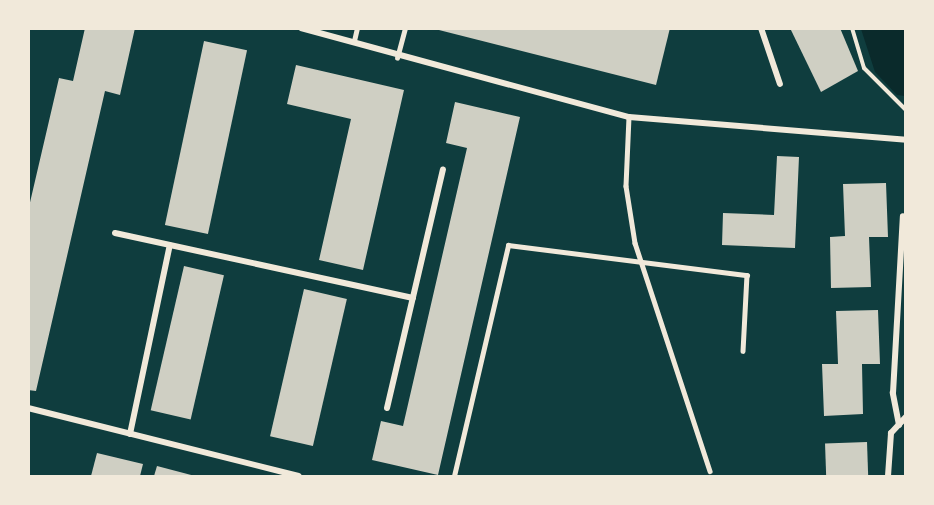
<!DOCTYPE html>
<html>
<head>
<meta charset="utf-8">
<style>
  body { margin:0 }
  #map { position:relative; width:934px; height:505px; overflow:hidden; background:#0f3d3e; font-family:Quicksand,sans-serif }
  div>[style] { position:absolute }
  .water>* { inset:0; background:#0a2a2b }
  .building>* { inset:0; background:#cfcfc3; transform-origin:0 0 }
  .path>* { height:4px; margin:-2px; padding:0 2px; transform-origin:2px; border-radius:2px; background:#f1e9da }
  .service>* { height:4.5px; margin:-2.25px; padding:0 2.25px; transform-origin:2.25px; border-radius:2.25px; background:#f1e9da }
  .minor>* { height:6px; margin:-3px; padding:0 3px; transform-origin:3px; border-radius:3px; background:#f1e9da }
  span { translate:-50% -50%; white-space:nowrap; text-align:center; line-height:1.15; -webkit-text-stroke:6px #f1e9da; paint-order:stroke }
  .frame { position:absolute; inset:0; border:30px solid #f1e9da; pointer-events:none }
</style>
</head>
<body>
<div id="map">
  <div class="water">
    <div style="clip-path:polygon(861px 29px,905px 29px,905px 96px,897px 95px,875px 72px)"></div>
  </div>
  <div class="building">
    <div style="clip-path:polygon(85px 28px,135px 28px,120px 95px,105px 91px,36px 391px,28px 390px,28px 211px,59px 78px,73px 81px)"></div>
    <div style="clip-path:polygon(431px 28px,670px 28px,656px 85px)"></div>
    <div style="clip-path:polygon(790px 28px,840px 28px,858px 71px,821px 92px)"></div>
    <div style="left:204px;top:41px;width:44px;height:188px;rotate:12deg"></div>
    <div style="clip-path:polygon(296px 65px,404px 90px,363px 270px,319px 260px,351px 119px,287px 104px)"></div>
    <div style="clip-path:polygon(455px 102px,520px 117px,438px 475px,372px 460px,381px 421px,403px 426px,467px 148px,446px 143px)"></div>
    <div style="clip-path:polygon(777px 156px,799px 157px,795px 248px,722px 245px,723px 213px,774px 215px)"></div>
    <div style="clip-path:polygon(886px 183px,888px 237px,869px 237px,871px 287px,831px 288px,830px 237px,845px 236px,843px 184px)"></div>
    <div style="left:184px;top:266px;width:41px;height:148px;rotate:13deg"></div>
    <div style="left:304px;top:289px;width:44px;height:151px;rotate:13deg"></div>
    <div style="clip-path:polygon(878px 310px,880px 364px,862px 364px,863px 414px,824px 416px,822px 364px,838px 364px,836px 311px)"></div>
    <div style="left:867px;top:442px;width:34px;height:42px;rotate:88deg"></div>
    <div style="clip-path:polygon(97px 453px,143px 464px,140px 476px,91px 476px)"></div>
    <div style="clip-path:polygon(157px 466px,195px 476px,154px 476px)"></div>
  </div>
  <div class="path">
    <div style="left:852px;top:28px;width:42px;rotate:73.3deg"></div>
    <div style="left:864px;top:68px;width:59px;rotate:45deg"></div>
  </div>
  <div class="service">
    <div style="left:354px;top:41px;width:13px;rotate:-77deg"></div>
    <div style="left:397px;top:58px;width:31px;rotate:-75deg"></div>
    <div style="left:629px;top:117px;width:69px;rotate:92.5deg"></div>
    <div style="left:626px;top:186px;width:58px;rotate:81deg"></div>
    <div style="left:635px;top:243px;width:240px;rotate:71.8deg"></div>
    <div style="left:454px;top:476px;width:237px;rotate:-76.8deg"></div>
    <div style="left:508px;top:245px;width:241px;rotate:7.2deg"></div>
    <div style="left:747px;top:275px;width:76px;rotate:93deg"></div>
  </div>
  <div class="minor">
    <div style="left:301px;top:28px;width:340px;rotate:15.2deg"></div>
    <div style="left:629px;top:117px;width:278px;rotate:4.7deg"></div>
    <div style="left:761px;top:28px;width:59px;rotate:71.3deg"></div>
    <div style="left:115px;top:233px;width:305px;rotate:12.3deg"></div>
    <div style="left:28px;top:408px;width:279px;rotate:14.1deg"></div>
    <div style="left:387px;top:408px;width:245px;rotate:-76.8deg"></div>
    <div style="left:899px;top:425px;width:33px;rotate:-101deg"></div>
    <div style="left:893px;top:393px;width:177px;rotate:-86.8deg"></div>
    <div style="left:130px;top:434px;width:193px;rotate:-78.1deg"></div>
    <div style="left:888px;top:476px;width:43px;rotate:-86deg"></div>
    <div style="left:891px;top:433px;width:22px;rotate:-47deg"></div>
  </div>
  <div class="frame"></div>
</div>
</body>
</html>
